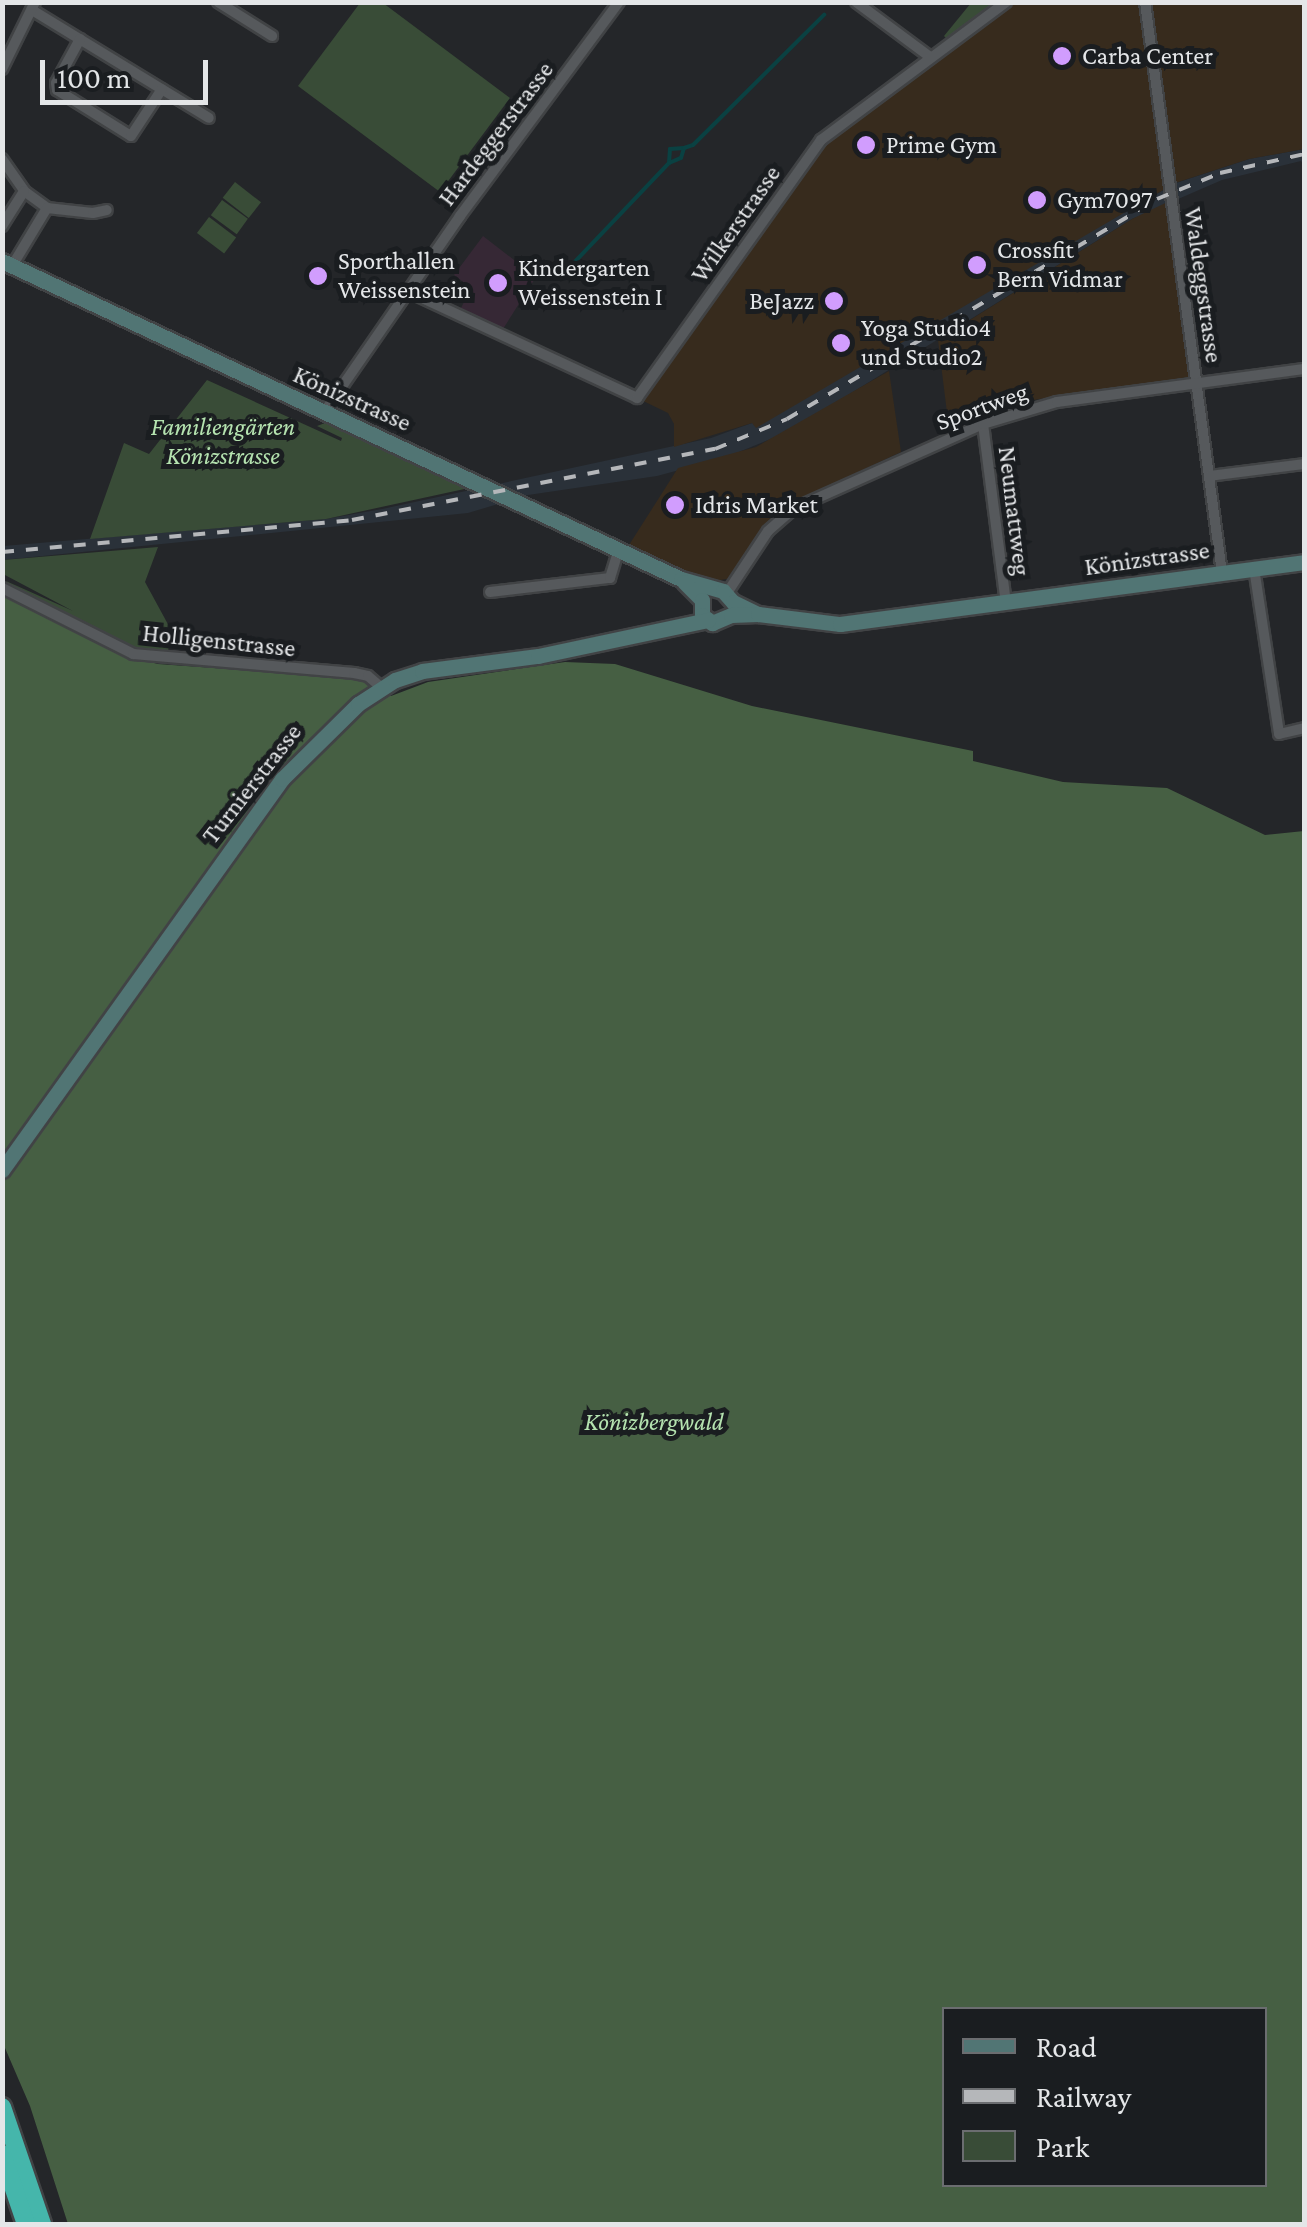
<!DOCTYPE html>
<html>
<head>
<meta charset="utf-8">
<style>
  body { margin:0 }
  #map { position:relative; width:1307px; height:2227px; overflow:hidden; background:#242629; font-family:"Crimson Pro",serif }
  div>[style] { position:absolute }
  .built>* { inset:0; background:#2a3139 }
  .industrial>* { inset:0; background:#372b1d }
  .education>* { inset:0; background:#362835 }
  .green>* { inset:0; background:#394c37; transform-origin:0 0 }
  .forest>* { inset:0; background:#465f43 }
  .stream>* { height:4px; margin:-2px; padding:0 2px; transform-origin:2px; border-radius:2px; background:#0a4142 }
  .roads { filter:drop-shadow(2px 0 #414345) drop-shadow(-2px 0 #414345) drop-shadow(0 2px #414345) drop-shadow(0 -2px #414345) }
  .street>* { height:10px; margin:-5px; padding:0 5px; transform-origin:5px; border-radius:5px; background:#56595c }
  .secondary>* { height:15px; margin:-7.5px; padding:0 7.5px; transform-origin:7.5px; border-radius:7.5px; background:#517574 }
  .highway>* { height:18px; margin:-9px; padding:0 9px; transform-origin:9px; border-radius:9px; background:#45b6ab }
  .rail>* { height:4px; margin-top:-2px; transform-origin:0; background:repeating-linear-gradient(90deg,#b5b7ba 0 12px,transparent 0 24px) }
  .dots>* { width:28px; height:28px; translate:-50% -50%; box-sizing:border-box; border:5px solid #1a1d20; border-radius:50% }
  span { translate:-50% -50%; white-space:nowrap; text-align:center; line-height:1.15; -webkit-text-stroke:10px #1a1d20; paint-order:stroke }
  .poi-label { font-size:25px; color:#e4e6e8 }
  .left { translate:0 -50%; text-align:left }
  .right { translate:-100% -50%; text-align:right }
  .street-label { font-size:25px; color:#e4e6e8 }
  .park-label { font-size:25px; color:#b5e3b0; font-style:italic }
  .frame { position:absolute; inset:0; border:5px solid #e4e6e8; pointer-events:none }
  .legend { position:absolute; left:942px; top:2007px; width:325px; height:180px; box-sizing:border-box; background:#1a1d20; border:2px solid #6b6d70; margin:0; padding:12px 18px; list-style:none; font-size:30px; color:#e4e6e8 }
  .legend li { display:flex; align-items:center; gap:20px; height:50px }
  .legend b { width:50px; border:2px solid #6b6d70 }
  .scale { position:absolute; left:40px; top:60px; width:168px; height:45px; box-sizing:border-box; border:5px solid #e4e6e8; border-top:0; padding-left:12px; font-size:30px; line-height:35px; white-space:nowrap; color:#e4e6e8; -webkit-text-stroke:8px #1a1d20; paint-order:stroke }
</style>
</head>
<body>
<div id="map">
  <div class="built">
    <div style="clip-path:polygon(1304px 149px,1304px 166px,1301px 161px,1222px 180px,1132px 219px,790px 431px,724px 458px,657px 476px,528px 495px,468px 513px,3px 560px,3px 546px,326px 519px,382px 509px,711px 438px,752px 423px,1176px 183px,1249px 159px)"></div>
  </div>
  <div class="industrial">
    <div style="clip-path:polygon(1013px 3px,1304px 3px,1304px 149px,1249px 159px,1175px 183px,756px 428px,752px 423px,674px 447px,674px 424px,668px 413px,637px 398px,824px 142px)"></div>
    <div style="clip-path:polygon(1178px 197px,1191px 297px,1178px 300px,1189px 377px,1013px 403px,949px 429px,938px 340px,1132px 219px)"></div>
    <div style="clip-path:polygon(889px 371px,901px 452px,789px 504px,770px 519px,727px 579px,705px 582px,629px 545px,678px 468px,756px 447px)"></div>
  </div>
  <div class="education">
    <div style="clip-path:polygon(483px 236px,536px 277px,503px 329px,461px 308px,471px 288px,454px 275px)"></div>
  </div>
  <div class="green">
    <div style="clip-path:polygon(360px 3px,383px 3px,510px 98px,440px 192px,298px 86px)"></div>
    <div style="clip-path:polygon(971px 3px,995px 3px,946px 38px,944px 36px)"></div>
    <div style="left:235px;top:182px;width:33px;height:20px;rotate:38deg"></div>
    <div style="left:222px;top:200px;width:32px;height:19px;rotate:36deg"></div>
    <div style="left:209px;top:217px;width:34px;height:20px;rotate:37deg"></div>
    <div style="clip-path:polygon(207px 380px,341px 441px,342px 438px,317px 426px,325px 423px,469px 488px,326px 519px,90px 539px,124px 443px,149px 454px)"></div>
    <div style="clip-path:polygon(158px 547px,145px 582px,170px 628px,168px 654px,126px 646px,15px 590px,6px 581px,73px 611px,3px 574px,3px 560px)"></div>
  </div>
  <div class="forest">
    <div style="clip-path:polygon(evenodd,2px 593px,118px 654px,158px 664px,357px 678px,391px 696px,428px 682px,565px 662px,615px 664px,752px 706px,973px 751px,973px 761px,1063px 782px,1167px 788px,1265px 835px,1304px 831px,1304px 2224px,68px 2224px,30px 2106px,2px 2041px,2px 593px,944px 2010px,1264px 2010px,1264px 2184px,944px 2184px,944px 2010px)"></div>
  </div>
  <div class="stream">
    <div style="left:669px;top:163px;width:14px;rotate:-86deg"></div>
    <div style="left:670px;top:149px;width:14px;rotate:-4deg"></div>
    <div style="left:567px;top:270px;width:148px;rotate:-46.4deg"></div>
    <div style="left:669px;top:163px;width:13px;rotate:-23deg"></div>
    <div style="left:681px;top:158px;width:10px;rotate:-73deg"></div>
    <div style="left:684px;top:148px;width:9px;rotate:-18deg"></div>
    <div style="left:693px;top:145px;width:185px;rotate:-44.8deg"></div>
  </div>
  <div class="roads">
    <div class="street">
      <div style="left:218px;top:2px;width:64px;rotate:32.2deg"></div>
      <div style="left:856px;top:2px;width:92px;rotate:36.6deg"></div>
      <div style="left:1145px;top:2px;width:576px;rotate:82.32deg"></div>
      <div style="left:32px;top:10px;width:207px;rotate:31.4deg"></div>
      <div style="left:80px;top:39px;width:50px;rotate:118.6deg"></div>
      <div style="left:56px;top:83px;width:7px;rotate:82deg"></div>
      <div style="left:57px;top:90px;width:87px;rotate:31.9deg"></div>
      <div style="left:131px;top:136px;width:56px;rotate:-56.6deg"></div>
      <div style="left:2px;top:69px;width:75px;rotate:-63.8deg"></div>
      <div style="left:2px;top:159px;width:39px;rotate:55deg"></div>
      <div style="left:24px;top:191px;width:29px;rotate:36deg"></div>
      <div style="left:47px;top:208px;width:46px;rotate:6.2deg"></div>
      <div style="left:93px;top:213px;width:14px;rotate:-12deg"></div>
      <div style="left:2px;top:226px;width:41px;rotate:-57.8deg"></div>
      <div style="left:12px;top:266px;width:68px;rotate:-58.9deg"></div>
      <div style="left:407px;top:291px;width:254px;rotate:24.9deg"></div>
      <div style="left:637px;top:398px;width:317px;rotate:-54.5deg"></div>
      <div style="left:821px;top:140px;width:231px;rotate:-36.7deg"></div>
      <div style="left:323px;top:414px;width:241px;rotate:-55.3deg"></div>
      <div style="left:460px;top:216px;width:267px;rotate:-53.4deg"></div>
      <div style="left:983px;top:424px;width:181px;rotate:82.7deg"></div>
      <div style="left:1209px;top:476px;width:96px;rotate:-7.2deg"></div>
      <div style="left:1254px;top:568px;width:168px;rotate:81.4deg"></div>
      <div style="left:1279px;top:734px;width:26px;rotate:-13deg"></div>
      <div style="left:2px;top:588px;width:147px;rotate:26.7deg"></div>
      <div style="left:133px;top:654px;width:222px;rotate:4.9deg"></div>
      <div style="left:354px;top:673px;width:14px;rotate:12deg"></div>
      <div style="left:368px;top:676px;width:18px;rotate:41deg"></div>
      <div style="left:490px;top:592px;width:121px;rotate:-6.7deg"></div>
      <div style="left:610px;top:578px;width:31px;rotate:-73deg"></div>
      <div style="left:727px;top:593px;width:74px;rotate:-56.5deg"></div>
      <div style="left:768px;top:531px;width:33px;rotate:-41deg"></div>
      <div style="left:793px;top:509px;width:208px;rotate:-24.1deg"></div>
      <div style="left:983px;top:424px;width:77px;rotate:-16.6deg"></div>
      <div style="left:1057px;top:402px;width:249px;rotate:-7.6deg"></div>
    </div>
    <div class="secondary">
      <div style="left:2px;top:261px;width:750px;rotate:25.1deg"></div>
      <div style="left:681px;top:579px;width:44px;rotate:15.9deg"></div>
      <div style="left:723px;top:591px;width:15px;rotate:48deg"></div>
      <div style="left:733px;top:602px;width:28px;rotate:26deg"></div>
      <div style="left:684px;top:582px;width:25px;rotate:45deg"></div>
      <div style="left:702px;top:600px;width:15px;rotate:90deg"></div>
      <div style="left:702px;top:615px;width:13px;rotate:39deg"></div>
      <div style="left:712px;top:623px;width:21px;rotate:-23deg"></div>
      <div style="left:731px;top:615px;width:27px;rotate:-2deg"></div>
      <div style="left:758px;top:614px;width:83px;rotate:7deg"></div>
      <div style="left:840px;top:624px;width:468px;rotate:-7.6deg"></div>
      <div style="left:2px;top:1170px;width:481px;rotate:-54.4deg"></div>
      <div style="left:282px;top:779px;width:107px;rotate:-44.6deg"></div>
      <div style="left:358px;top:704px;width:44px;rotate:-33deg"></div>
      <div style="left:395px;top:680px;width:28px;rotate:-18deg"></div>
      <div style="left:422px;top:671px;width:117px;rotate:-7.4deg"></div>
      <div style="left:538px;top:656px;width:174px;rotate:-12deg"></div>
    </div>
    <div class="highway">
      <div style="left:2px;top:2107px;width:124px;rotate:71.1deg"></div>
      <div style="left:2px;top:2154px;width:74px;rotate:71.1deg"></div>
    </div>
  </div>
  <div class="rail">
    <div style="left:2px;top:552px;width:351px;rotate:-5.2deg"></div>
    <div style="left:352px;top:520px;width:370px;rotate:-11.1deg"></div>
    <div style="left:715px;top:449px;width:78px;rotate:-22.6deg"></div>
    <div style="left:787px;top:419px;width:430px;rotate:-30.7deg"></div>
    <div style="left:1157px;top:199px;width:68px;rotate:-22.4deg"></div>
    <div style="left:1220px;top:173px;width:86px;rotate:-12.7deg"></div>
  </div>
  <div class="dots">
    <div style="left:1062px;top:56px;background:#d19dfe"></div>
    <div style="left:866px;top:145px;background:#d19dfe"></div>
    <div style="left:1037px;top:200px;background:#d19dfe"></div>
    <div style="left:977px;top:265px;background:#d19dfe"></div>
    <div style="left:318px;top:276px;background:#d19dfe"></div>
    <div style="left:498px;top:283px;background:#d19dfe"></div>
    <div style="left:834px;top:301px;background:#d19dfe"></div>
    <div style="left:841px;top:343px;background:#d19dfe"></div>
    <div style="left:675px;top:505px;background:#d19dfe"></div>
  </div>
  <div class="poi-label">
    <span class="left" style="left:1082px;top:56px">Carba Center</span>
    <span class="left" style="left:886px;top:145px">Prime Gym</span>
    <span class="left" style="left:1057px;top:200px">Gym7097</span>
    <span class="left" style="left:997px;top:265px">Crossfit<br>Bern Vidmar</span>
    <span class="left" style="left:338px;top:276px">Sporthallen<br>Weissenstein</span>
    <span class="left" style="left:518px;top:283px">Kindergarten<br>Weissenstein I</span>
    <span class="right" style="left:814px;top:301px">BeJazz</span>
    <span class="left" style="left:861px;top:343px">Yoga Studio4<br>und Studio2</span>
    <span class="left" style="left:695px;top:505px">Idris Market</span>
  </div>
  <div class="street-label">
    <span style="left:496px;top:134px;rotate:-53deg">Hardeggerstrasse</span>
    <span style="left:736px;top:224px;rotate:-55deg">Wilkerstrasse</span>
    <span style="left:1203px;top:285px;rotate:82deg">Waldeggstrasse</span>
    <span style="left:352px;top:399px;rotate:24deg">Könizstrasse</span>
    <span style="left:982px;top:407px;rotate:-20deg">Sportweg</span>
    <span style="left:1014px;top:511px;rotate:83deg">Neumattweg</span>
    <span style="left:1147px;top:559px;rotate:-8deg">Könizstrasse</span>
    <span style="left:219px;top:641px;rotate:6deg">Holligenstrasse</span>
    <span style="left:252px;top:784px;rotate:-52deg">Turnierstrasse</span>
  </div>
  <div class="park-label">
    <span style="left:223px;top:442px">Familiengärten<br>Könizstrasse</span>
    <span style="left:654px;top:1422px">Könizbergwald</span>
  </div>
  <div class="frame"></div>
  <ul class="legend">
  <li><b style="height:12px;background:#517574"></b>Road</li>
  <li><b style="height:12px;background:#b5b7ba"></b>Railway</li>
  <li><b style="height:28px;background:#394c37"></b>Park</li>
  </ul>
  <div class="scale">100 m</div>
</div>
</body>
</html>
